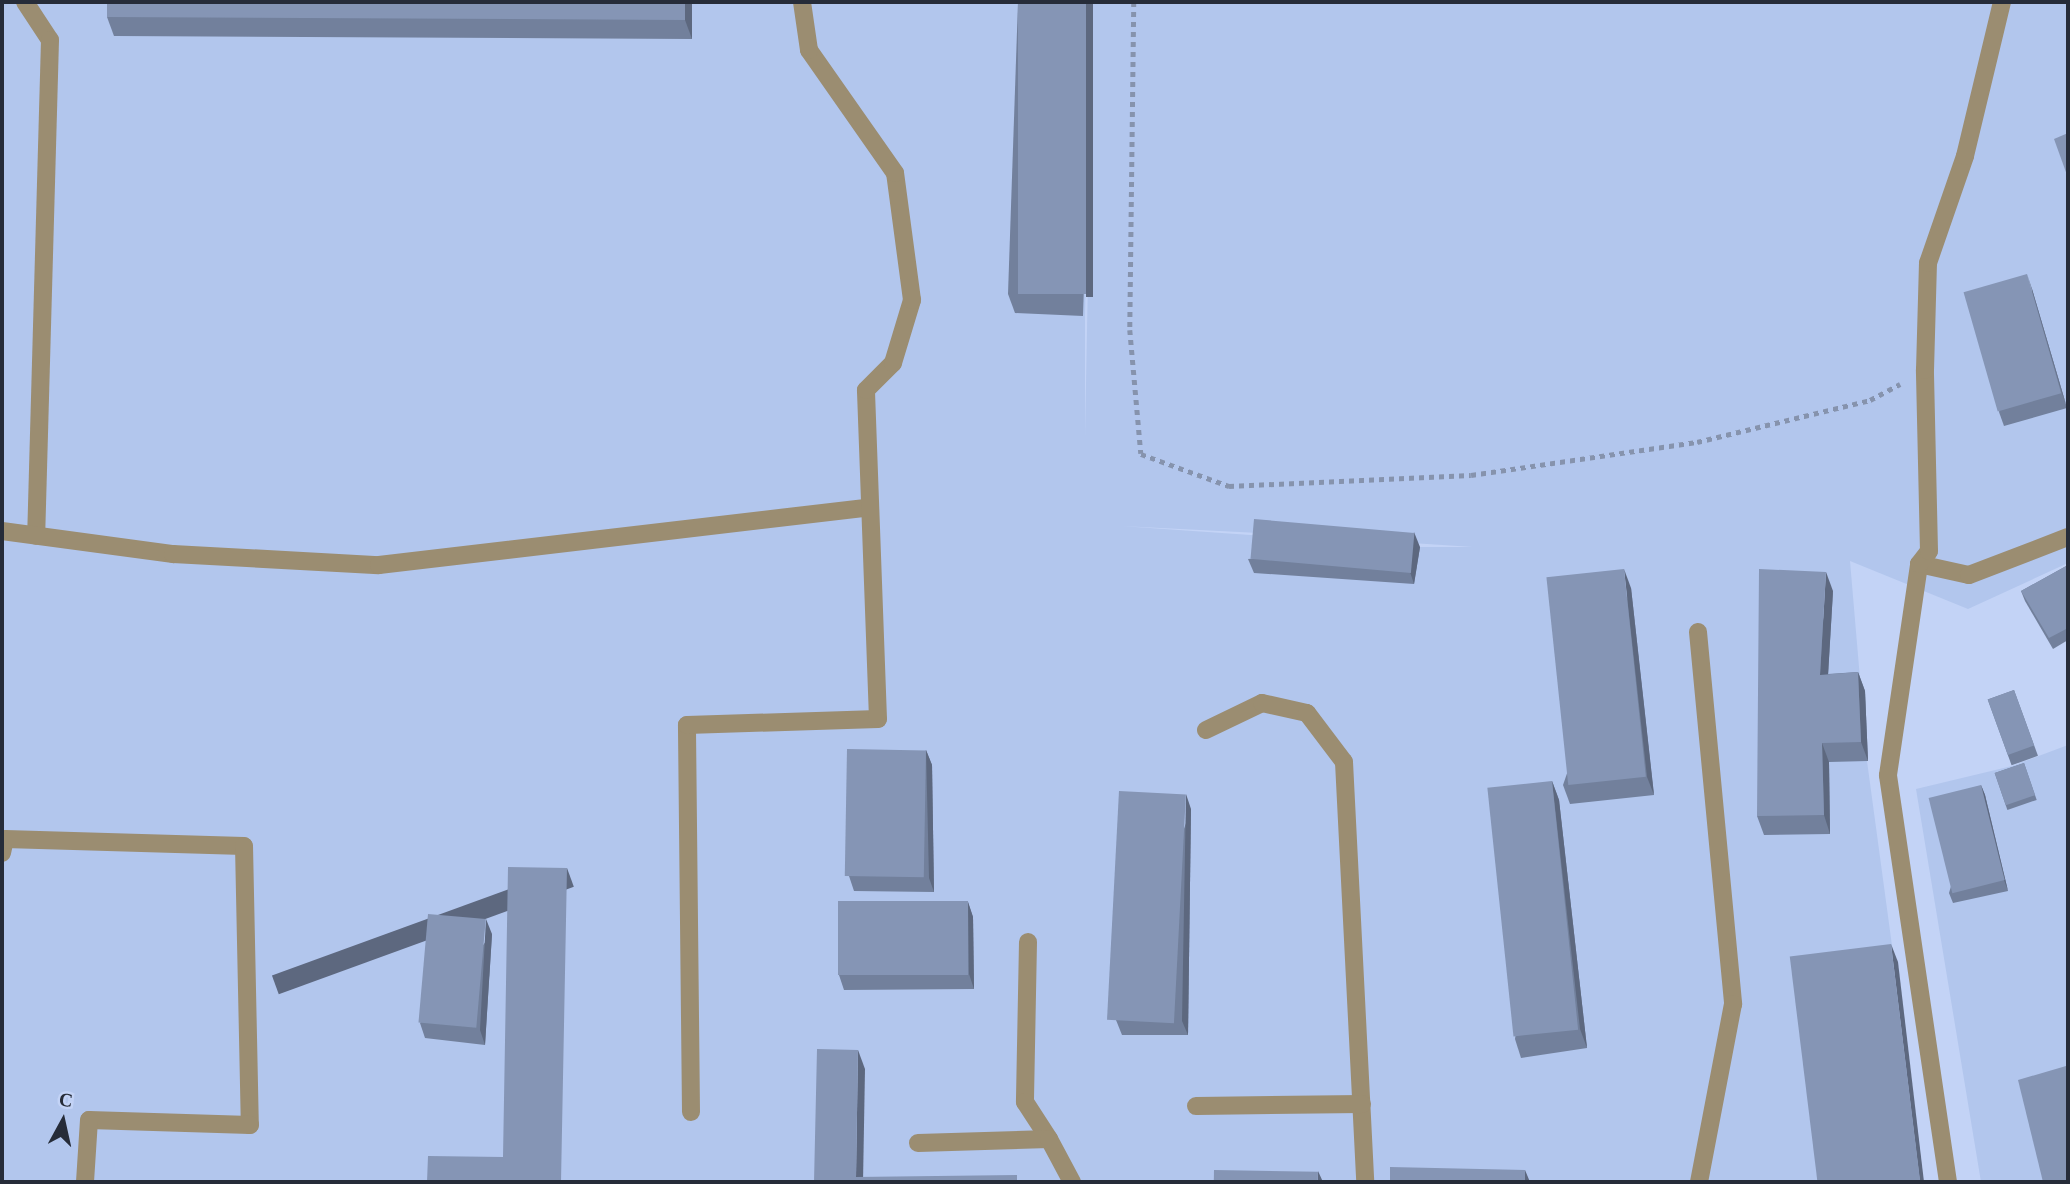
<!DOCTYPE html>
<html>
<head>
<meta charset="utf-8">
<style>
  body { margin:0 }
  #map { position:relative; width:2070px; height:1184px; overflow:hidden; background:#c3d3f6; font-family:"Libre Baskerville",serif }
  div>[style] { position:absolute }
  .built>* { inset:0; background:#b2c6ed }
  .path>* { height:4.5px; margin-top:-2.25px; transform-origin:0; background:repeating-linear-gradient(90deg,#8693ad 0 5px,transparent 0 10px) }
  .service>* { height:18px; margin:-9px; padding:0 9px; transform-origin:9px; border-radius:9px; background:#9b8d71 }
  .wall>* { inset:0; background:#72809c; transform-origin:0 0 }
  .shaded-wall>* { inset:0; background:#5d687f; transform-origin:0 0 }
  .building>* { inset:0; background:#8595b5; transform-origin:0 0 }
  span { translate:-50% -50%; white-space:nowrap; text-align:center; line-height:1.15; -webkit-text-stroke:6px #c3d3f6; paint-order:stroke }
  .frame { position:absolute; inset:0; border:4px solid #262c39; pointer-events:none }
  .north { position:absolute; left:28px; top:1086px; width:70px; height:70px; -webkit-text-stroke:5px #c3d3f6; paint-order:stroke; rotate:8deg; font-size:19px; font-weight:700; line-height:28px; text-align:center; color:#262c39 }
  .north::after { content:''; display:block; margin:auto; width:24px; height:32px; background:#262c39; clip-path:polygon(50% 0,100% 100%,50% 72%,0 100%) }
</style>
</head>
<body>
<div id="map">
  <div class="built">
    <div style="clip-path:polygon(evenodd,2px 2px,2068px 2px,2068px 563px,1968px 609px,1850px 561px,1867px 761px,1924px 1182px,2px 1182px,2px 2px,1092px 12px,1093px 12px,1085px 437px,1085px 315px,1092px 12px,2px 2px,1121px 526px,1259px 533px,1473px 547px,1420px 547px,1121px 526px)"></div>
    <div style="clip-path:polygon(2068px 745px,2068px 1182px,1981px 1182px,1916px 789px,2012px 766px)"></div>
  </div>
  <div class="path">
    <div style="left:1134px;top:2px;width:328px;rotate:90.7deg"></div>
    <div style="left:1130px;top:330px;width:124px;rotate:84.9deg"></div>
    <div style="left:1141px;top:454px;width:94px;rotate:20deg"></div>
    <div style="left:1229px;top:486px;width:242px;rotate:-2.6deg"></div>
    <div style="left:1471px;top:475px;width:228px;rotate:-8.3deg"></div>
    <div style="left:1697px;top:442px;width:178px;rotate:-13.6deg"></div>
    <div style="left:1870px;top:400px;width:34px;rotate:-28deg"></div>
  </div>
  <div class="service">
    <div style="left:25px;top:2px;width:45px;rotate:56.7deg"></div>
    <div style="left:50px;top:40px;width:496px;rotate:91.6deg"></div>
    <div style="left:2px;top:531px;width:173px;rotate:7.7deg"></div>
    <div style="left:173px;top:554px;width:206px;rotate:3.1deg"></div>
    <div style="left:379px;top:565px;width:494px;rotate:-6.7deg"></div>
    <div style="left:1919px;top:564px;width:51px;rotate:12.4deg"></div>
    <div style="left:1969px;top:575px;width:106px;rotate:-21deg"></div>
    <div style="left:1698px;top:632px;width:374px;rotate:84.6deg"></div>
    <div style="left:1733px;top:1004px;width:181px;rotate:100.8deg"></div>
    <div style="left:1206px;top:730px;width:62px;rotate:-25.7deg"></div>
    <div style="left:1262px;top:703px;width:46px;rotate:12.5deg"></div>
    <div style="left:1307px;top:713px;width:61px;rotate:52.9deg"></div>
    <div style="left:1344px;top:762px;width:421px;rotate:87.1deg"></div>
    <div style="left:2px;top:853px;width:14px;rotate:-78deg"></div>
    <div style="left:5px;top:839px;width:239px;rotate:1.7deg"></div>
    <div style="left:244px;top:846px;width:279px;rotate:88.8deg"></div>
    <div style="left:250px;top:1125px;width:161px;rotate:-178.2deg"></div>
    <div style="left:89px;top:1120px;width:62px;rotate:93.7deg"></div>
    <div style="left:1028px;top:942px;width:160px;rotate:91.1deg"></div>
    <div style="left:1025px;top:1102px;width:44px;rotate:57deg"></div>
    <div style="left:1196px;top:1106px;width:166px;rotate:-0.7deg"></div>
    <div style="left:691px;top:1112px;width:387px;rotate:-90.6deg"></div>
    <div style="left:687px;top:725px;width:191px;rotate:-1.8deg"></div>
    <div style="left:878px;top:719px;width:329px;rotate:-92.1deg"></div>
    <div style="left:866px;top:390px;width:38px;rotate:-45deg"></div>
    <div style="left:893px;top:363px;width:66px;rotate:-73.2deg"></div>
    <div style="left:912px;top:300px;width:128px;rotate:-97.6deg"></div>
    <div style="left:895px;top:173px;width:150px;rotate:-125deg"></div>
    <div style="left:809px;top:50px;width:49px;rotate:-98.3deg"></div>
    <div style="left:918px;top:1143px;width:131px;rotate:-1.7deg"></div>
    <div style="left:1049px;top:1139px;width:49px;rotate:61.9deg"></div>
    <div style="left:1948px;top:1182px;width:411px;rotate:-98.4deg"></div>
    <div style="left:1888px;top:775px;width:213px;rotate:-81.6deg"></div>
    <div style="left:1919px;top:564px;width:16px;rotate:-52deg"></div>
    <div style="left:1929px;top:551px;width:181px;rotate:-91.3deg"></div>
    <div style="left:1925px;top:370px;width:107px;rotate:-88.4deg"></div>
    <div style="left:1928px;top:263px;width:113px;rotate:-70.9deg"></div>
    <div style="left:1965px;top:156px;width:158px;rotate:-76.5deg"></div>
  </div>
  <div class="wall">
    <div style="clip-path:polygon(107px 2px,692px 2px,692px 39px,114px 36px,107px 17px)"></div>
    <div style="clip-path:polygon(1018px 2px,1093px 2px,1083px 316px,1015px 313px,1008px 294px)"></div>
    <div style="clip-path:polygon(2032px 289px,2067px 408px,2004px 426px,1999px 412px)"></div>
    <div style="clip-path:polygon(1420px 547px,1414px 584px,1254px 573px,1248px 559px)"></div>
    <div style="clip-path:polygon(2068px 565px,2068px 640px,2053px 649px,2025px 601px,2021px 591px)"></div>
    <div style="clip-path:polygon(1631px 588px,1654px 795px,1570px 804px,1563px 785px)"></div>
    <div style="clip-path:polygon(1833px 591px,1828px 674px,1858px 672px,1865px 691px,1868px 761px,1829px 762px,1830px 834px,1764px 835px,1757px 816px)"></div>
    <div style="left:2014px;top:690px;width:70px;height:28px;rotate:70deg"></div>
    <div style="clip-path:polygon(926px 750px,932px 765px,934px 892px,854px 891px,849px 876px)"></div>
    <div style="left:2024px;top:763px;width:39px;height:31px;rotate:71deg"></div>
    <div style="clip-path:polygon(1552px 781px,1559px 800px,1587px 1048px,1521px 1058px,1515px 1039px)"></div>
    <div style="clip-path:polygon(1981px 785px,1985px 795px,2008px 891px,1953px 903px,1949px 893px)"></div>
    <div style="clip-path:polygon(1191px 809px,1188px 1035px,1122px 1035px,1116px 1020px)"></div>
    <div style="clip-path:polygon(968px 902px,973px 917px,974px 989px,844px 990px,839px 975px)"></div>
    <div style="clip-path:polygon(492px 934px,485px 1045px,425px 1038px,420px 1023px)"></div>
  </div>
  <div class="shaded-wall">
    <div style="clip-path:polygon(685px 2px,692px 2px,692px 39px,685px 20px)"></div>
    <div style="left:1086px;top:2px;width:7px;height:295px"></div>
    <div style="clip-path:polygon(2027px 274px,2032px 289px,2067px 408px,2062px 393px)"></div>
    <div style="clip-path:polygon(1414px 532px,1420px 547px,1414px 584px,1409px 569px)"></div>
    <div style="clip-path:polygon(1624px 569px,1631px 588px,1654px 795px,1647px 777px)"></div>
    <div style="clip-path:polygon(1826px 572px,1833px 591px,1827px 693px,1820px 675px)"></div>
    <div style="clip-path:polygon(1858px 672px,1865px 691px,1868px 761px,1861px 742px)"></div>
    <div style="clip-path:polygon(1822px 743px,1829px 762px,1830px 834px,1824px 815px)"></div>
    <div style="clip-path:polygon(926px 750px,932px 765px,934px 892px,929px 878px)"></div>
    <div style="clip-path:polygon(1552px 781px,1559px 800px,1587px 1048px,1580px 1029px)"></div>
    <div style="clip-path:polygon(1981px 785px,1985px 795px,2008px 891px,2004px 880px)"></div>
    <div style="clip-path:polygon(1186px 794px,1191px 809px,1188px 1035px,1182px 1021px)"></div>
    <div style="left:567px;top:868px;width:20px;height:314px;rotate:70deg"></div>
    <div style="clip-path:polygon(968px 902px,973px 917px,974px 989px,969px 974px)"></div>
    <div style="clip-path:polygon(486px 919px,492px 934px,485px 1045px,480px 1030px)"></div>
    <div style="clip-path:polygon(1891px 944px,1898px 962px,1924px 1182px,1920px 1182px)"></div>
    <div style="clip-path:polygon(858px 1050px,865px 1069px,863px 1182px,856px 1177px)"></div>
    <div style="clip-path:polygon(1525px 1170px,1530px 1182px,1525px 1182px)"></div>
    <div style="clip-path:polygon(1318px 1171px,1323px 1182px,1318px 1182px)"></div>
  </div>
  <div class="building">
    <div style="clip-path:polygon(107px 2px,685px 2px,685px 20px,107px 17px)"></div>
    <div style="left:1018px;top:2px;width:68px;height:292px"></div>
    <div style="clip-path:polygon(2068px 133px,2068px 175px,2067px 175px,2054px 139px)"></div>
    <div style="left:2027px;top:274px;width:124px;height:66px;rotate:74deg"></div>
    <div style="left:1254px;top:519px;width:161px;height:40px;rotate:5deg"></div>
    <div style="clip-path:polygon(2068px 565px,2068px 628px,2049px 638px,2021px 591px)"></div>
    <div style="left:1624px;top:569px;width:209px;height:78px;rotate:84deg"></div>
    <div style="clip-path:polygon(1759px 569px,1826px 572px,1820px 675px,1858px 672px,1861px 742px,1822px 743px,1824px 815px,1757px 816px)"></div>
    <div style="left:2014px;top:690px;width:59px;height:28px;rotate:70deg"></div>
    <div style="left:847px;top:749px;width:79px;height:127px;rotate:1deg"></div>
    <div style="left:2024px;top:763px;width:34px;height:31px;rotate:71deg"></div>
    <div style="left:1552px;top:781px;width:250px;height:65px;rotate:84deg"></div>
    <div style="left:1981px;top:785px;width:98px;height:54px;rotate:76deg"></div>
    <div style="left:1119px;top:791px;width:67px;height:229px;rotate:3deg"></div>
    <div style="clip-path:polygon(508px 867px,567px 868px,561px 1182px,427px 1182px,428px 1156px,503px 1157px)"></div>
    <div style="left:838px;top:901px;width:130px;height:74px"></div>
    <div style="left:428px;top:914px;width:58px;height:109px;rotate:5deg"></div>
    <div style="left:1891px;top:944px;width:240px;height:102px;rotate:83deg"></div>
    <div style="clip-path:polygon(817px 1049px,858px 1050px,856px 1177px,1017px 1175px,1017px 1182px,814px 1182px)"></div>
    <div style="clip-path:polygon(2066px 1066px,2068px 1072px,2068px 1182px,2043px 1182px,2018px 1080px)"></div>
    <div style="clip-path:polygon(1390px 1167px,1525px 1170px,1525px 1182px,1390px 1182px)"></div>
    <div style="left:1214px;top:1170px;width:104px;height:12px;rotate:1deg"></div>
  </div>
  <div class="frame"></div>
  <div class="north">С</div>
</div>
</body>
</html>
